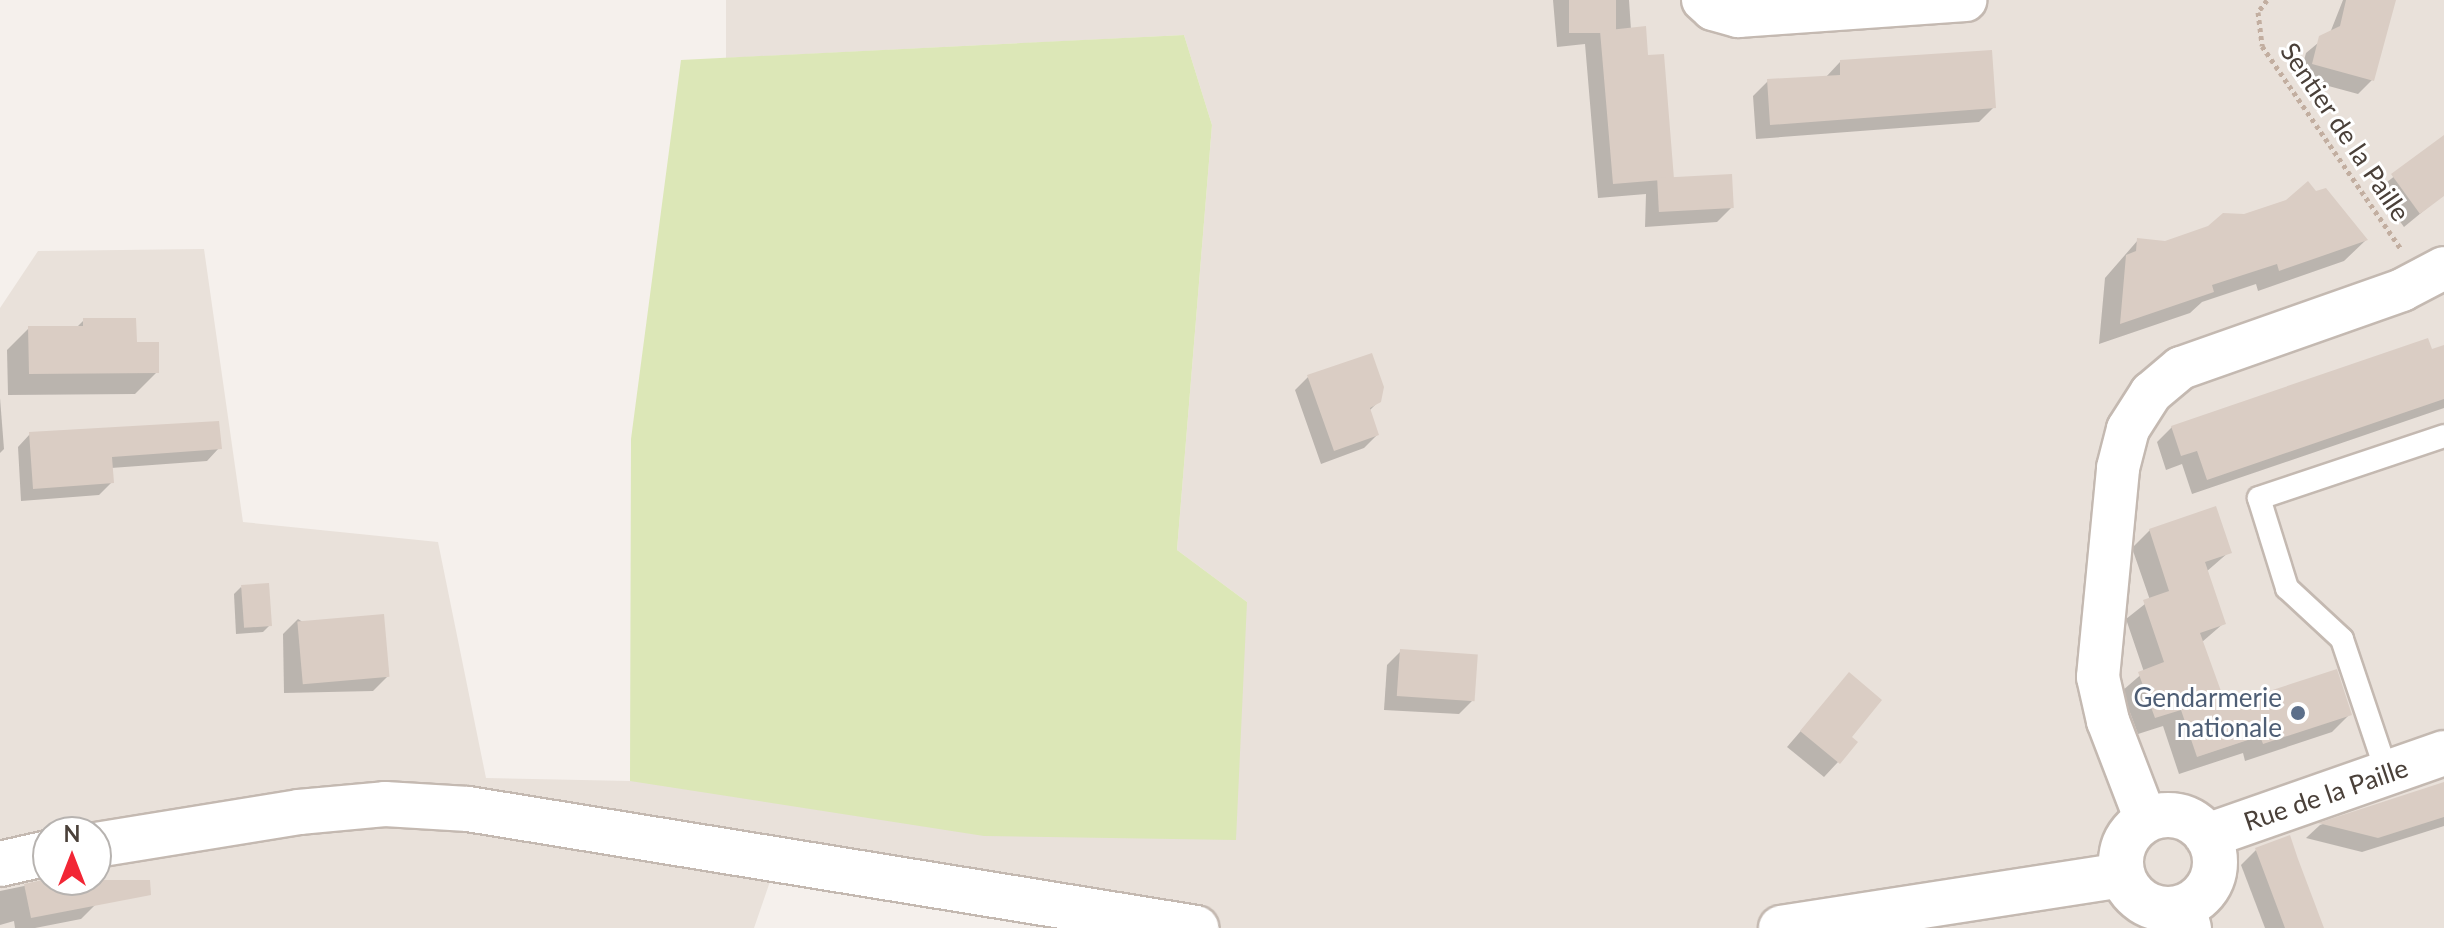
<!DOCTYPE html>
<html>
<head>
<meta charset="utf-8">
<style>
  body { margin:0 }
  #map { position:relative; width:2444px; height:928px; overflow:hidden; background:#f5f0ec; font-family:Lato,sans-serif }
  div>[style] { position:absolute }
  .residential>* { inset:0; background:#e9e1da }
  .green>* { inset:0; background:#dce7b7 }
  .shadow>* { inset:0; background:#0003 }
  .building>* { inset:0; background:#dacdc4; transform-origin:0 0 }
  .path>* { height:5px; margin-top:-2.5px; transform-origin:0; background:repeating-linear-gradient(90deg,#c2aea0 0 4px,transparent 0 8px) }
  .roads { filter:drop-shadow(2px 0 #c4b9b1) drop-shadow(-2px 0 #c4b9b1) drop-shadow(0 2px #c4b9b1) drop-shadow(0 -2px #c4b9b1) }
  .service>* { height:22px; margin:-11px; padding:0 11px; transform-origin:11px; border-radius:11px; background:#fff }
  .minor>* { height:42px; margin:-21px; padding:0 21px; transform-origin:21px; border-radius:21px; background:#fff }
  .tertiary>* { height:44px; margin:-22px; padding:0 22px; transform-origin:22px; border-radius:22px; background:#fff }
  .tertiary>.ring { margin:-22px; padding:0; box-sizing:content-box; background:none; border:44px solid #fff; border-radius:50% }
  .dots>* { width:22px; height:22px; translate:-50% -50%; box-sizing:border-box; border:4px solid #fff; border-radius:50% }
  span { translate:-50% -50%; white-space:nowrap; text-align:center; line-height:1.15; -webkit-text-stroke:6px #fff; paint-order:stroke }
  .street-label { font-size:26px; color:#4a4039 }
  .service-label { font-size:26px; color:#4e5e75 }
  .right { translate:-100% -50%; text-align:right }
  .north { position:absolute; left:32px; top:816px; width:80px; height:80px; box-sizing:border-box; background:#fff; border:2px solid #b7b3b0; border-radius:50%; rotate:0deg; font-size:22px; font-weight:700; line-height:32px; text-align:center; color:#4a4039 }
  .north::after { content:''; display:block; margin:auto; width:28px; height:36px; background:#f22635; clip-path:polygon(50% 0,100% 100%,50% 72%,0 100%) }
</style>
</head>
<body>
<div id="map">
  <div class="residential">
    <div style="clip-path:polygon(evenodd,726px 0,2444px 0,2444px 928px,1053px 928px,774px 870px,754px 928px,0 928px,0 308px,38px 251px,204px 249px,243px 522px,438px 542px,486px 778px,630px 781px,1247px 602px,1177px 550px,1212px 125px,1184px 35px,726px 58px,726px 0,48px 832px,96px 832px,96px 880px,48px 880px,48px 832px)"></div>
  </div>
  <div class="green">
    <div style="clip-path:polygon(1184px 35px,1212px 125px,1177px 550px,1247px 602px,1236px 840px,984px 836px,630px 781px,631px 439px,681px 60px)"></div>
  </div>
  <div class="shadow">
    <div style="clip-path:polygon(1553px 0,1629px 0,1631px 30px,1646px 57px,1669px 181px,1732px 207px,1717px 222px,1645px 227px,1646px 194px,1598px 198px,1585px 44px,1557px 47px)"></div>
    <div style="clip-path:polygon(2343px 0,2369px 0,2372px 80px,2358px 94px,2299px 78px,2306px 53px,2330px 33px)"></div>
    <div style="clip-path:polygon(1840px 62px,1994px 107px,1979px 122px,1756px 139px,1753px 96px,1768px 81px,1825px 78px)"></div>
    <div style="clip-path:polygon(2444px 137px,2444px 194px,2404px 227px,2377px 190px)"></div>
    <div style="clip-path:polygon(2287px 202px,2366px 240px,2344px 261px,2258px 291px,2256px 284px,2202px 302px,2190px 313px,2099px 344px,2105px 278px,2138px 240px,2165px 243px)"></div>
    <div style="clip-path:polygon(84px 320px,135px 344px,157px 372px,135px 394px,8px 395px,7px 350px,29px 328px,76px 328px)"></div>
    <div style="clip-path:polygon(2444px 347px,2444px 408px,2192px 494px,2182px 464px,2166px 470px,2157px 442px,2172px 427px)"></div>
    <div style="clip-path:polygon(1308px 377px,1379px 401px,1369px 411px,1377px 435px,1364px 448px,1321px 464px,1295px 390px)"></div>
    <div style="clip-path:polygon(0 398px,4px 449px,0 453px)"></div>
    <div style="clip-path:polygon(30px 434px,219px 448px,207px 461px,111px 468px,112px 482px,99px 495px,21px 501px,18px 447px)"></div>
    <div style="clip-path:polygon(2150px 530px,2229px 552px,2206px 572px,2224px 623px,2202px 642px,2225px 708px,2350px 714px,2332px 732px,2245px 761px,2243px 753px,2179px 774px,2163px 726px,2138px 734px,2122px 691px,2144px 672px,2126px 619px,2150px 600px,2132px 548px)"></div>
    <div style="clip-path:polygon(241px 587px,270px 625px,263px 632px,236px 634px,234px 594px)"></div>
    <div style="clip-path:polygon(298px 619px,388px 676px,373px 691px,284px 693px,283px 634px)"></div>
    <div style="clip-path:polygon(1401px 651px,1473px 700px,1459px 714px,1384px 710px,1387px 665px)"></div>
    <div style="clip-path:polygon(1849px 675px,1849px 737px,1838px 762px,1824px 777px,1787px 747px)"></div>
    <div style="clip-path:polygon(2444px 784px,2444px 826px,2362px 852px,2306px 838px,2320px 825px)"></div>
    <div style="clip-path:polygon(2256px 850px,2322px 928px,2265px 928px,2241px 865px)"></div>
    <div style="clip-path:polygon(53px 880px,93px 880px,96px 904px,81px 919px,35px 928px,15px 928px,14px 921px,0 925px,0 891px)"></div>
  </div>
  <div class="building">
    <div style="left:1569px;top:0;width:47px;height:33px"></div>
    <div style="clip-path:polygon(2346px 0,2396px 0,2374px 81px,2312px 64px,2319px 36px,2340px 26px)"></div>
    <div style="clip-path:polygon(1646px 26px,1648px 55px,1664px 54px,1674px 179px,1613px 184px,1600px 31px)"></div>
    <div style="clip-path:polygon(1992px 50px,1996px 108px,1770px 125px,1767px 79px,1840px 75px,1840px 60px)"></div>
    <div style="clip-path:polygon(2444px 135px,2444px 196px,2420px 214px,2391px 174px)"></div>
    <div style="left:1732px;top:174px;width:34px;height:75px;rotate:87deg"></div>
    <div style="clip-path:polygon(2308px 181px,2316px 191px,2326px 188px,2368px 240px,2279px 271px,2277px 264px,2212px 285px,2214px 292px,2120px 324px,2126px 255px,2136px 251px,2137px 238px,2165px 241px,2208px 226px,2223px 213px,2244px 214px,2286px 200px)"></div>
    <div style="clip-path:polygon(83px 318px,136px 318px,137px 342px,159px 342px,159px 373px,29px 374px,28px 326px,83px 326px)"></div>
    <div style="clip-path:polygon(2428px 338px,2432px 349px,2444px 345px,2444px 399px,2207px 480px,2197px 451px,2181px 456px,2171px 426px)"></div>
    <div style="clip-path:polygon(1372px 353px,1384px 387px,1381px 402px,1370px 408px,1379px 435px,1334px 451px,1307px 375px)"></div>
    <div style="clip-path:polygon(219px 421px,222px 449px,112px 457px,114px 483px,33px 489px,29px 432px)"></div>
    <div style="clip-path:polygon(2216px 506px,2232px 553px,2205px 562px,2226px 624px,2200px 633px,2226px 705px,2337px 669px,2352px 715px,2263px 744px,2260px 736px,2197px 757px,2181px 710px,2155px 718px,2138px 672px,2164px 662px,2143px 600px,2169px 591px,2149px 529px)"></div>
    <div style="left:269px;top:583px;width:43px;height:28px;rotate:86deg"></div>
    <div style="left:384px;top:614px;width:63px;height:87px;rotate:85deg"></div>
    <div style="left:1400px;top:649px;width:78px;height:47px;rotate:4deg"></div>
    <div style="clip-path:polygon(1849px 672px,1882px 700px,1852px 737px,1858px 742px,1840px 764px,1800px 731px)"></div>
    <div style="clip-path:polygon(2444px 782px,2444px 817px,2378px 838px,2318px 823px)"></div>
    <div style="clip-path:polygon(2290px 835px,2298px 859px,2324px 928px,2285px 928px,2255px 848px)"></div>
    <div style="clip-path:polygon(42px 880px,150px 880px,151px 895px,31px 918px,24px 884px)"></div>
  </div>
  <div class="path">
    <div style="left:2267px;top:0;width:15px;rotate:127deg"></div>
    <div style="left:2258px;top:12px;width:34px;rotate:83deg"></div>
    <div style="left:2262px;top:46px;width:246px;rotate:55.6deg"></div>
  </div>
  <div class="roads">
    <div class="service">
      <div style="left:2387px;top:773px;width:141px;rotate:-108.6deg"></div>
      <div style="left:2342px;top:639px;width:75px;rotate:-137.2deg"></div>
      <div style="left:2287px;top:588px;width:94px;rotate:-107.3deg"></div>
      <div style="left:2259px;top:498px;width:195px;rotate:-18.5deg"></div>
    </div>
    <div class="minor">
      <div style="left:1703px;top:0;width:13px;rotate:42deg"></div>
      <div style="left:1713px;top:9px;width:26px;rotate:16deg"></div>
      <div style="left:1738px;top:16px;width:228px;rotate:-4deg"></div>
      <div style="left:2146px;top:820px;width:106px;rotate:-111deg"></div>
      <div style="left:2108px;top:721px;width:45px;rotate:-102.8deg"></div>
      <div style="left:2098px;top:677px;width:210px;rotate:-84.5deg"></div>
      <div style="left:2118px;top:468px;width:40px;rotate:-75.6deg"></div>
      <div style="left:2128px;top:429px;width:43px;rotate:-57.4deg"></div>
      <div style="left:2151px;top:393px;width:39px;rotate:-40deg"></div>
      <div style="left:2181px;top:368px;width:234px;rotate:-19.4deg"></div>
      <div style="left:2402px;top:290px;width:47px;rotate:-27.6deg"></div>
      <div style="left:2184px;top:906px;width:23px;rotate:75deg"></div>
    </div>
    <div class="tertiary">
      <div class="ring" style="left:2121px;top:815px;width:50px;height:50px"></div>
      <div style="left:2207px;top:836px;width:251px;rotate:-19.3deg"></div>
      <div style="left:96px;top:845px;width:206px;rotate:-9.2deg"></div>
      <div style="left:299px;top:812px;width:86px;rotate:-5.3deg"></div>
      <div style="left:385px;top:804px;width:83px;rotate:3.4deg"></div>
      <div style="left:468px;top:809px;width:738px;rotate:9.28deg"></div>
      <div style="left:0;top:864px;width:49px;rotate:-12.9deg"></div>
      <div style="left:1781px;top:928px;width:345px;rotate:-8.8deg"></div>
    </div>
  </div>
  <div class="dots">
    <div style="left:2298px;top:713px;background:#5c6f8a"></div>
  </div>
  <div class="street-label">
    <span style="left:2345px;top:132px;rotate:56deg">Sentier de la Paille</span>
    <span style="left:2326px;top:795px;rotate:-19deg">Rue de la Paille</span>
  </div>
  <div class="service-label">
    <span class="right" style="left:2282px;top:713px">Gendarmerie<br>nationale</span>
  </div>
  <div class="north">N</div>
</div>
</body>
</html>
